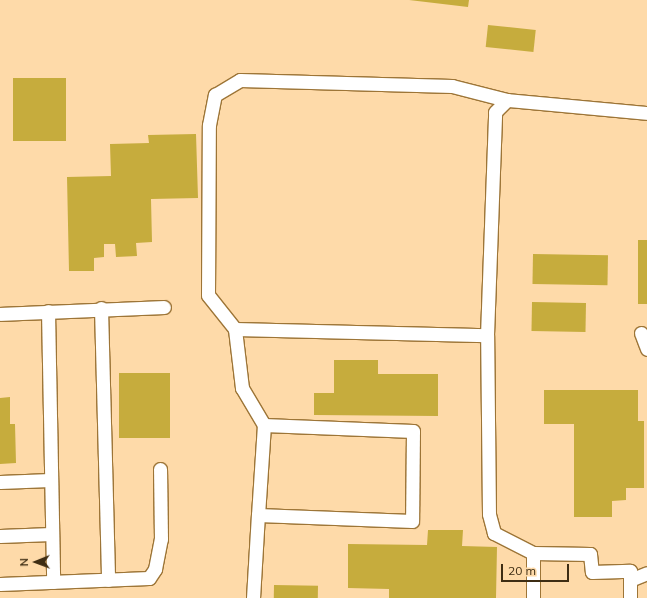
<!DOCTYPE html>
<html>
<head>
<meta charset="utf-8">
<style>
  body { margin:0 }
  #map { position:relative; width:647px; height:598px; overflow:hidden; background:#fedaa9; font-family:Mulish,sans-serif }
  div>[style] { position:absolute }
  .building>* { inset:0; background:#c6ac3d; transform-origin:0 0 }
  .roads { filter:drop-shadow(1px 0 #9d7537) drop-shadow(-1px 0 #9d7537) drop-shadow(0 1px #9d7537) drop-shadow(0 -1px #9d7537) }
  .lane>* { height:13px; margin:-6.5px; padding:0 6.5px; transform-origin:6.5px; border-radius:6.5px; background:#fff }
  span { translate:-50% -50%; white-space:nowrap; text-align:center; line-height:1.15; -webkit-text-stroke:4px #fedaa9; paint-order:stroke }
  .north { position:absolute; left:16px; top:542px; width:40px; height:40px; -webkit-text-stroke:3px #fedaa9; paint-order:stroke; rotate:269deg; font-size:11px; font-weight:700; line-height:16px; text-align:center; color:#3e2d13 }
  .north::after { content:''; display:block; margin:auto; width:14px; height:18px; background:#3e2d13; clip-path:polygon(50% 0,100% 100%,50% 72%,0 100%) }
  .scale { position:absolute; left:501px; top:564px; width:68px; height:18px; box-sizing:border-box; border:2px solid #3e2d13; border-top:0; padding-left:5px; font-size:12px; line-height:14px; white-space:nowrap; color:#3e2d13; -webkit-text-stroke:3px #fedaa9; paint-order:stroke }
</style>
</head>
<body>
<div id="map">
  <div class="building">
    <div style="clip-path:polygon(409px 0,469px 0,468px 7px)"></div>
    <div style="left:488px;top:25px;width:48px;height:22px;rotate:6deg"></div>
    <div style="left:66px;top:78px;width:63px;height:53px;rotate:90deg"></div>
    <div style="clip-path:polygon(196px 134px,198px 198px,151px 199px,152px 242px,136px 243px,137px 256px,116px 257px,115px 244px,104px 244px,104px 257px,94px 258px,94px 271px,69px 271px,67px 177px,111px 176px,110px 144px,149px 143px,148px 135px)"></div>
    <div style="left:638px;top:240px;width:9px;height:64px"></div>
    <div style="left:533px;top:254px;width:75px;height:30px;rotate:1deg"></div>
    <div style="left:532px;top:302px;width:54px;height:29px;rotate:1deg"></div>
    <div style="clip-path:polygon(334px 360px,378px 360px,378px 374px,438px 374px,438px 416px,314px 415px,314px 393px,334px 393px)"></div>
    <div style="left:119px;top:373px;width:51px;height:65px"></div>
    <div style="clip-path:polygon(544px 390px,638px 390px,638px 421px,644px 421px,644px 488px,626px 488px,626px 500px,612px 501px,612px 517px,574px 517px,574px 424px,544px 424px)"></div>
    <div style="clip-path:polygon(10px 397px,10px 424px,15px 424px,16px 463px,0 464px,0 398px)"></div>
    <div style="clip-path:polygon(428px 530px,463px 530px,462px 546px,497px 547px,496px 598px,389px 598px,389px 589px,348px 588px,348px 544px,427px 545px)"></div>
    <div style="left:274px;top:585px;width:44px;height:13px;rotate:1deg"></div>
  </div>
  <div class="roads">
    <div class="lane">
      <div style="left:101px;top:308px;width:272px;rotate:88.5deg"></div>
      <div style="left:48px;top:311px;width:271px;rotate:88.9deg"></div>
      <div style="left:0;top:314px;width:164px;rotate:-2.4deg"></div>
      <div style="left:235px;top:329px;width:252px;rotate:1.4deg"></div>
      <div style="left:641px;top:333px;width:17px;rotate:69deg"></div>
      <div style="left:264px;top:425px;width:43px;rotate:-120.7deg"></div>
      <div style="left:242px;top:388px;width:59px;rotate:-96.8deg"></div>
      <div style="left:235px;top:329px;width:43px;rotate:-128.5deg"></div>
      <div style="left:208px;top:295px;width:170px;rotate:-89.7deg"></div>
      <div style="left:209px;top:125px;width:31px;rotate:-79deg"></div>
      <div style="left:215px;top:95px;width:29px;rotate:-31deg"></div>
      <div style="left:240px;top:80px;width:212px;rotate:1.6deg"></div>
      <div style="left:452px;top:86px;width:57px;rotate:14.3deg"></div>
      <div style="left:0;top:482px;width:50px;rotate:-2.3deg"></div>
      <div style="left:0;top:536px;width:51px;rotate:-2.2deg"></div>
      <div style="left:533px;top:553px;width:44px;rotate:-152.9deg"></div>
      <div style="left:494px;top:533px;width:20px;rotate:-105deg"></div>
      <div style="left:489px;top:514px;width:179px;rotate:-90.6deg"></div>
      <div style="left:487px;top:335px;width:223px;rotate:-87.9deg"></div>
      <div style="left:495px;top:112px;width:17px;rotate:-45deg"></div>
      <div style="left:507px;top:100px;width:141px;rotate:5.3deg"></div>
      <div style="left:630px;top:580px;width:18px;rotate:-22deg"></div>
      <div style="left:0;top:584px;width:149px;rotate:-2.3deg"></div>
      <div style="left:149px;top:578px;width:11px;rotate:-56deg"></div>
      <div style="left:155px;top:569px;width:31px;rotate:-79deg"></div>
      <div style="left:161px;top:539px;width:70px;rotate:-90.8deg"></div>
      <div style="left:253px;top:598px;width:83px;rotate:-86.6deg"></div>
      <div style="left:258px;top:515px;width:90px;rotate:-86.2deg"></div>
      <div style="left:264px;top:425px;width:149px;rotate:2.3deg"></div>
      <div style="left:413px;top:431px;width:90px;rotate:90.6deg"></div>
      <div style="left:412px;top:521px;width:154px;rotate:-177.8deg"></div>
      <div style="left:533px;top:598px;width:45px;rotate:-90deg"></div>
      <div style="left:533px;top:553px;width:57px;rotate:1deg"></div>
      <div style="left:590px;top:554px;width:18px;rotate:84deg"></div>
      <div style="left:592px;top:572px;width:38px;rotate:-2deg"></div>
      <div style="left:630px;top:571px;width:27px;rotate:90deg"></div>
    </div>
  </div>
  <div class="north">N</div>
  <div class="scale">20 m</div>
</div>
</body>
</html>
